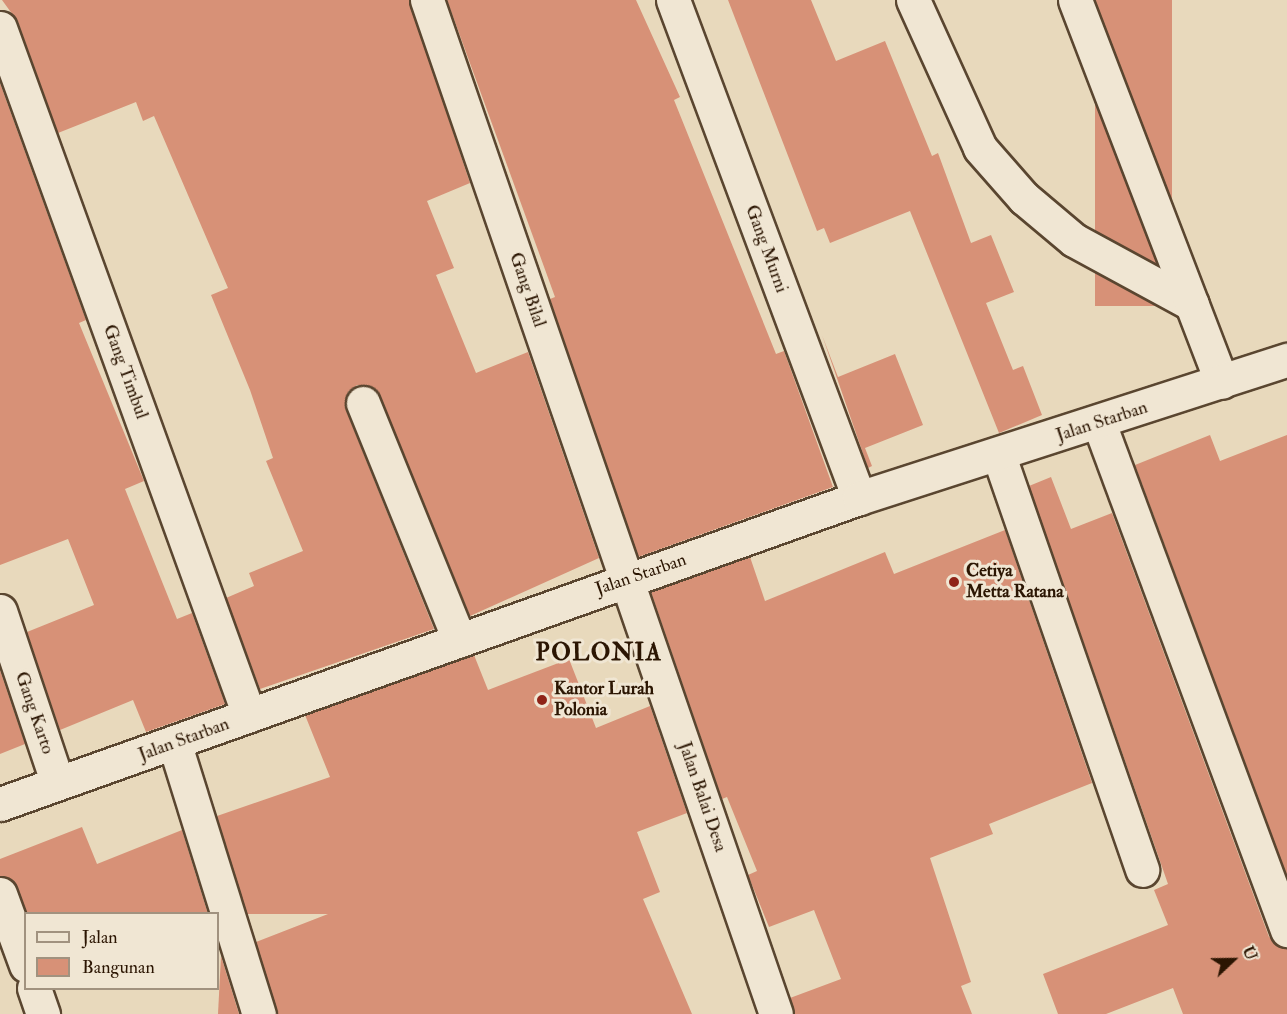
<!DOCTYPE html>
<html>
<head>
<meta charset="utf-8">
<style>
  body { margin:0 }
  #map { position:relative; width:1287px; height:1014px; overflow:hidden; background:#e8d9bc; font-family:"IM FELL Double Pica",serif }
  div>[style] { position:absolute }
  .building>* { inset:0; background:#d79177; transform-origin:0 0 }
  .roads { filter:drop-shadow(2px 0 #5a4630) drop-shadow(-2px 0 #5a4630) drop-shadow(0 2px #5a4630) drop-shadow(0 -2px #5a4630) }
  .minor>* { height:33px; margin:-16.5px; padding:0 16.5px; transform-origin:16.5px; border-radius:16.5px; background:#f0e6d3 }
  .dots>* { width:16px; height:16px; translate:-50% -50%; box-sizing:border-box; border:3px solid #f0e6d3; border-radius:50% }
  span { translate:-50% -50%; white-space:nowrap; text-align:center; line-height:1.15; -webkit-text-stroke:6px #f0e6d3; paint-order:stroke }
  .street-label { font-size:18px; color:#2b1502 }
  .poi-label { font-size:18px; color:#2b1502; font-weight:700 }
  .left { translate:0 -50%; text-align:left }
  .district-label { font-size:24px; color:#2b1502; font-weight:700; letter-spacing:1.5px }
  .legend { position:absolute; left:24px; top:912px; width:195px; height:78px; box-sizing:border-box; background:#f0e6d3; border:2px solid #a1927f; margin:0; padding:8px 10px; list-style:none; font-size:18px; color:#2b1502 }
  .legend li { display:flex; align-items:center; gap:12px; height:30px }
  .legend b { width:30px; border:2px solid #a1927f }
  .north { position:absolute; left:1203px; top:930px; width:60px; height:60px; -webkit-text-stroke:4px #f0e6d3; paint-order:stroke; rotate:68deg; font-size:16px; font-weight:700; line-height:24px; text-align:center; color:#2b1502 }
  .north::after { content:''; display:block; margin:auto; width:21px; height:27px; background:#2b1502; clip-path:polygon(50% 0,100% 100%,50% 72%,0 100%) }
</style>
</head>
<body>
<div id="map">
  <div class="building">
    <div style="clip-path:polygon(2px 0,409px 0,470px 183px,427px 201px,454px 268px,436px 275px,476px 373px,528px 352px,599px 558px,470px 616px,380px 396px,374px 388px,357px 385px,348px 392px,346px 410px,434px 629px,260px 689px,226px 598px,254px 586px,249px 573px,303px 551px,266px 461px,273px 458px,250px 390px,211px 295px,228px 288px,154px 116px,143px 121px,136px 102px,58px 133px,18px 22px)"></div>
    <div style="clip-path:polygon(447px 0,636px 0,680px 97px,674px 100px,776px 354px,784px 351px,833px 487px,638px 557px,550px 299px,555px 297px)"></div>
    <div style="clip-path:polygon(728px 0,811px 0,836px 61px,885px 41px,932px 156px,938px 153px,971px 243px,991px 235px,1014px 292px,986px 303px,1013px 370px,1023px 366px,1042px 415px,999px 433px,910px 211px,830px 243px,824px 228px,817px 231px)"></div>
    <div style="left:1095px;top:0;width:77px;height:306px"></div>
    <div style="clip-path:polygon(0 83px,86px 320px,79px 323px,144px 481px,125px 489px,177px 619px,192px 613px,225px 704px,146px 732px,133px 700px,60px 730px,27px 632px,94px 605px,68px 539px,0 565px)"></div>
    <div style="clip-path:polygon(822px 335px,838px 377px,895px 354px,923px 425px,865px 448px,872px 466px,868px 468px)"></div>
    <div style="clip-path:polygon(1210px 435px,1220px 461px,1287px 435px,1287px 876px,1135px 465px)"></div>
    <div style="clip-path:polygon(1051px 477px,1071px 529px,1112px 513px,1269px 937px,1287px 948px,1287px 1014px,1183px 1014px,1173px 988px,1106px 1014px,1058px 1014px,1043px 974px,1168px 925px,1154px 890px,1168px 884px,1029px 486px)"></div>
    <div style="clip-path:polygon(1005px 530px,1092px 783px,989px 824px,993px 834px,930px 858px,971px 982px,961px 986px,972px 1014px,794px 1014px,790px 998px,841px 979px,814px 910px,769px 927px,748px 875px,757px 871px,727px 797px,722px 799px,651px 592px,750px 557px,765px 601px,885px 552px,894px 574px)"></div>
    <div style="clip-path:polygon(474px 655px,488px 690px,569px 659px,596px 728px,650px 706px,687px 813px,637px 832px,660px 892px,643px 899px,692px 1014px,277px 1014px,256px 942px,328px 914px,247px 914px,217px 816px,330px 777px,305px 715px)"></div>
    <div style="clip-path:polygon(0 670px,25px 744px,0 754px)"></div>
    <div style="clip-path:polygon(82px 827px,97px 864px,182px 830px,208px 914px,27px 914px,12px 880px,0 876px,0 859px)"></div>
    <div style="clip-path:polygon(221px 956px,239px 1014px,218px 1014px)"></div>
  </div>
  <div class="roads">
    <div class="minor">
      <div style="left:427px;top:0;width:1072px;rotate:71.01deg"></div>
      <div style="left:673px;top:0;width:532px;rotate:69.52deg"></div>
      <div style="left:913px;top:0;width:162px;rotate:65.6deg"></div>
      <div style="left:980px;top:148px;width:67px;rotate:48.7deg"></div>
      <div style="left:1024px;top:198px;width:65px;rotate:40deg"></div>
      <div style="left:1074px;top:240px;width:134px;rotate:28.5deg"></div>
      <div style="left:1075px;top:0;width:409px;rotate:69deg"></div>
      <div style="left:0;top:28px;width:731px;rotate:70.08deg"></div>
      <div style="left:363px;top:403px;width:256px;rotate:67.9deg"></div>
      <div style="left:1099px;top:423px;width:541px;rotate:69.65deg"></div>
      <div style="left:999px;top:456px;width:438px;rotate:70.9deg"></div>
      <div style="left:0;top:611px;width:179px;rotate:71.5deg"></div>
      <div style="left:175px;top:745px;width:282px;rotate:72.7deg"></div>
      <div style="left:0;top:804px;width:912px;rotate:-19.61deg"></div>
      <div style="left:859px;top:498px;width:450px;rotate:-17.9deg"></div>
      <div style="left:0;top:894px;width:76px;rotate:69.9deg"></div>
      <div style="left:34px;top:988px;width:28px;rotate:71deg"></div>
    </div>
  </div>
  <div class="dots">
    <div style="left:954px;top:582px;background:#8f2418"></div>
    <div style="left:542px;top:700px;background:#8f2418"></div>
  </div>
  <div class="street-label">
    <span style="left:766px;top:249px;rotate:70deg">Gang Murni</span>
    <span style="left:527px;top:290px;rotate:71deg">Gang Bilal</span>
    <span style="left:125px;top:372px;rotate:70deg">Gang Timbul</span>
    <span style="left:1102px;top:422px;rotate:-18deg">Jalan Starban</span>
    <span style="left:641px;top:575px;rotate:-19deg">Jalan Starban</span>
    <span style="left:34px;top:713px;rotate:71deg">Gang Karto</span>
    <span style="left:184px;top:740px;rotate:-20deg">Jalan Starban</span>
    <span style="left:702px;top:797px;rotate:71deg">Jalan Balai Desa</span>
  </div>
  <div class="poi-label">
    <span class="left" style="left:966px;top:582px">Cetiya<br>Metta Ratana</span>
    <span class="left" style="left:554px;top:700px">Kantor Lurah<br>Polonia</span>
  </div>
  <div class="district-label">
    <span style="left:599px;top:653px">POLONIA</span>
  </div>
  <ul class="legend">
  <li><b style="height:8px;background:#f0e6d3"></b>Jalan</li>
  <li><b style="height:16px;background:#d79177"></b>Bangunan</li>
  </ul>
  <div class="north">U</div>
</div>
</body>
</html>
